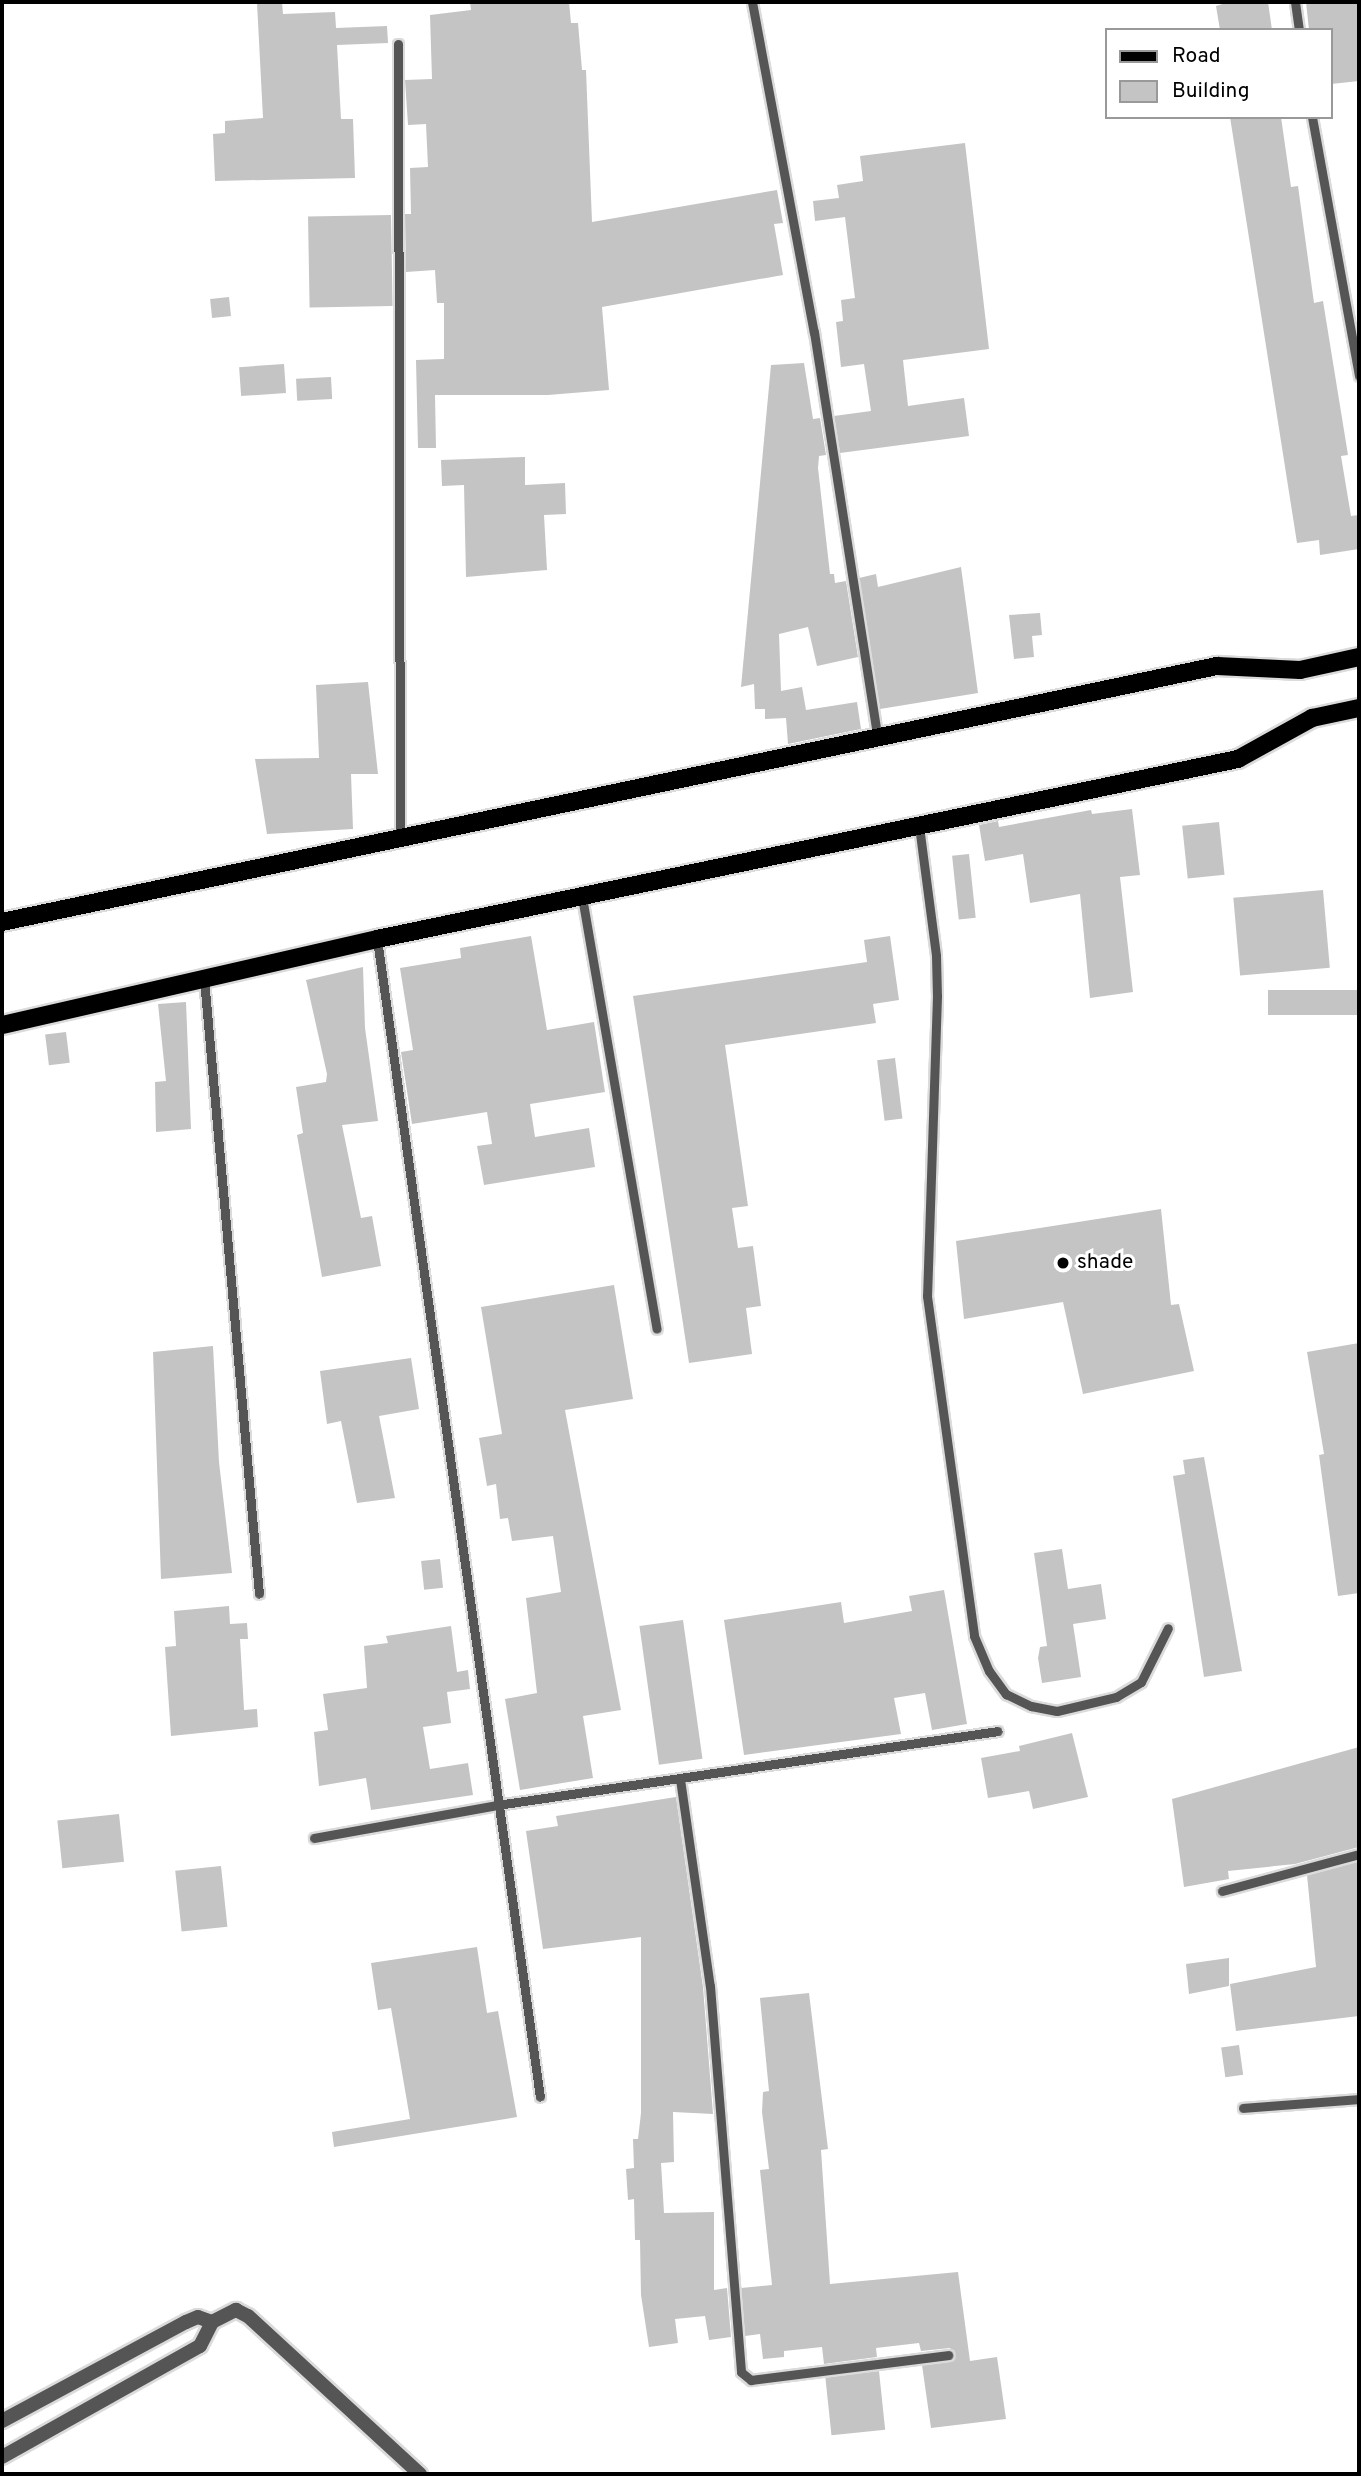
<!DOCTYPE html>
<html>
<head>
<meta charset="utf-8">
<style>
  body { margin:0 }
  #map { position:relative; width:1361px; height:2476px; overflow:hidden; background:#fff; font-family:Overpass,sans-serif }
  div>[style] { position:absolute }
  .building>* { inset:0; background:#c4c4c4; transform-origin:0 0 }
  .roads { filter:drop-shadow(2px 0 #dbdbdb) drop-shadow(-2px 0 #dbdbdb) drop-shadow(0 2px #dbdbdb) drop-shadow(0 -2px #dbdbdb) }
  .service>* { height:9px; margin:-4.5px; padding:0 4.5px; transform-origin:4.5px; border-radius:4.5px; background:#555 }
  .minor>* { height:14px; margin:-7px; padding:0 7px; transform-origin:7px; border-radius:7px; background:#555 }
  .primary>* { height:18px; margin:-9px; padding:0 9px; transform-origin:9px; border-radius:9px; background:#000 }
  .dots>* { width:19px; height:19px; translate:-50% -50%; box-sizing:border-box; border:4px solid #fff; border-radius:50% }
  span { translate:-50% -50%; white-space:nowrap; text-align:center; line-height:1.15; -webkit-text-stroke:6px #fff; paint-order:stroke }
  .poi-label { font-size:21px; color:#000 }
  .left { translate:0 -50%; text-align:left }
  .frame { position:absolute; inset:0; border:4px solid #000; pointer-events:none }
  .legend { position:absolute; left:1105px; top:28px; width:228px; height:91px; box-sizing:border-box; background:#fff; border:2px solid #999; margin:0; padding:9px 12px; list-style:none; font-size:21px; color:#000 }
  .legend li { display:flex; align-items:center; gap:14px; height:35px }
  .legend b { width:35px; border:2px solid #999 }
</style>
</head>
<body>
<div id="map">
  <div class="building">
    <div style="clip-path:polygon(282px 2px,283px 14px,335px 12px,336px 28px,387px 26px,388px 43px,337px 45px,341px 119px,353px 119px,355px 178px,215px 181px,213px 134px,225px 133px,225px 121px,263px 118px,257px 3px)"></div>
    <div style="clip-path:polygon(470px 2px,569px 2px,571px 23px,578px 23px,582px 70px,586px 70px,592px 222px,777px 190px,783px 223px,774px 224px,783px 275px,602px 307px,609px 390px,548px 395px,435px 395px,436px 448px,418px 448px,416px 360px,444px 359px,444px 303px,437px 303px,435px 270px,406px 272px,405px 214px,411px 214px,410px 168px,428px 167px,426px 124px,408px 125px,405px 80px,432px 79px,430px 15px,471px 10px)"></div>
    <div style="clip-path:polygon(1229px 2px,1268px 2px,1272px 30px,1220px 30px,1216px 6px)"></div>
    <div style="clip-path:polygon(1306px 2px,1359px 2px,1359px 81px,1331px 84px,1331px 30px,1309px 30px)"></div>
    <div style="clip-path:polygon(1230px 117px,1281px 117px,1291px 187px,1298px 186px,1314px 303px,1323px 301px,1348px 455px,1341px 456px,1351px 516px,1359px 515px,1359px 549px,1320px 555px,1319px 540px,1297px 543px)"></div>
    <div style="clip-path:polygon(965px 143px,989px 349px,903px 360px,908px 406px,964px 398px,969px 436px,840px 453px,834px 416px,871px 411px,864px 364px,841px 367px,836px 322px,843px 321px,841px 300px,855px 298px,845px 217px,815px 221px,813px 201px,839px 198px,837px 185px,863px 181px,860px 156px)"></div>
    <div style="left:391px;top:215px;width:91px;height:83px;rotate:89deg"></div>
    <div style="left:229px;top:297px;width:19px;height:19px;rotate:84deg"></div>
    <div style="clip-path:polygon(804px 363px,813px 419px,820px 418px,826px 455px,819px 456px,818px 468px,830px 574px,834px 574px,835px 583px,846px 581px,858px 657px,817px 666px,808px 627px,779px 634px,781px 691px,802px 687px,806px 710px,857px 702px,861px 729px,788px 744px,786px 718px,765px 719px,765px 709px,755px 709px,754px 684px,741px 687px,771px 365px)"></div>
    <div style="left:284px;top:364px;width:29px;height:45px;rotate:86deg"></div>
    <div style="left:331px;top:377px;width:22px;height:35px;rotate:87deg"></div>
    <div style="clip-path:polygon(525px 457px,525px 485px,565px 483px,566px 514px,544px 515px,547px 570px,466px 577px,464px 485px,442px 486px,441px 460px)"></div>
    <div style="clip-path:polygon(961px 567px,978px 693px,880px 709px,859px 578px,876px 574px,878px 587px)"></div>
    <div style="clip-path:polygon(1040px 613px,1042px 635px,1032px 636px,1034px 657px,1014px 659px,1009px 615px)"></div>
    <div style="clip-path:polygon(368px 682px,378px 774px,351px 774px,353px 829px,267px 834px,255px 759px,319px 758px,316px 685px)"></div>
    <div style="clip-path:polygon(1132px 809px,1140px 875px,1120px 877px,1133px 992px,1090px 998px,1080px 894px,1030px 903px,1023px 854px,985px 861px,979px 825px,998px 821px,999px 827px,1091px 810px,1092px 814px)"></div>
    <div style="left:1219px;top:822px;width:53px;height:37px;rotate:84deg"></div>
    <div style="left:969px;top:854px;width:64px;height:17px;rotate:84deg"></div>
    <div style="left:1323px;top:890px;width:78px;height:90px;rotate:85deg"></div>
    <div style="clip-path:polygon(531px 936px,547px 1030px,594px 1022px,605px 1092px,530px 1104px,535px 1137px,589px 1128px,595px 1167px,484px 1185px,477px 1146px,492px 1144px,487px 1112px,412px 1124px,401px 1052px,413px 1050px,400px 968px,461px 958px,460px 948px)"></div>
    <div style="clip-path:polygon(890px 936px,899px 1000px,873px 1004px,876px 1023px,725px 1045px,748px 1206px,732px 1208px,738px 1248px,753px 1246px,761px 1306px,746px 1308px,752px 1354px,689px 1363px,633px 996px,867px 962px,864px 940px)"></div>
    <div style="clip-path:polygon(363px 967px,365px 1028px,378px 1121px,342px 1125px,361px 1218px,372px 1216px,381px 1266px,322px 1277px,297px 1135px,303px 1133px,296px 1087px,326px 1082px,327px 1074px,306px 980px)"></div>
    <div style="left:1359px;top:990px;width:25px;height:91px;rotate:90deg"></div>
    <div style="clip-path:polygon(186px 1002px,191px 1129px,156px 1132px,155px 1082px,166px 1081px,158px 1004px)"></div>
    <div style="left:66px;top:1032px;width:31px;height:21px;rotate:83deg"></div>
    <div style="left:895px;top:1058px;width:61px;height:18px;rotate:83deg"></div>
    <div style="clip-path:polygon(1161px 1209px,1171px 1305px,1179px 1304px,1194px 1371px,1083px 1394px,1063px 1302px,964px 1319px,956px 1241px)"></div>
    <div style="clip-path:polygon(614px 1285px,633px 1399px,565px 1410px,621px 1710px,583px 1716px,593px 1778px,520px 1790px,505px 1699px,537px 1693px,526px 1598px,561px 1592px,553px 1536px,512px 1541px,508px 1518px,500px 1519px,496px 1484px,487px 1486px,479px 1438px,502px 1434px,481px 1307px)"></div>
    <div style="clip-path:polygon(1359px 1343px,1359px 1593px,1338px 1596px,1319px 1455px,1324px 1454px,1307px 1352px)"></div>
    <div style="clip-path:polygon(213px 1346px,219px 1462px,232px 1573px,161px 1579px,153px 1352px)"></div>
    <div style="clip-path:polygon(411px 1358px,419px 1409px,379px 1416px,395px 1498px,357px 1503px,341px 1421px,327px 1424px,320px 1371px)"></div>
    <div style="clip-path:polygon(1204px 1457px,1242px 1671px,1204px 1677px,1173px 1476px,1185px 1474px,1183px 1460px)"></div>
    <div style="clip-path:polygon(1062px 1549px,1068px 1589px,1101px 1584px,1106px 1619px,1073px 1624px,1081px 1677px,1042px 1683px,1038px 1658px,1040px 1647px,1047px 1646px,1034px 1553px)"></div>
    <div style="left:440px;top:1559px;width:29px;height:19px;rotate:84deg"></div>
    <div style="clip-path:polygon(944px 1590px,967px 1724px,932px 1730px,925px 1693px,894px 1698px,901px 1734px,744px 1755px,724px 1620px,841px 1602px,844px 1623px,912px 1611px,909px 1596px)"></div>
    <div style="clip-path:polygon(229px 1606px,230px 1624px,247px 1623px,248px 1639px,240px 1639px,244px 1710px,257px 1709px,258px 1727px,171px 1736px,165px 1647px,176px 1646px,174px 1611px)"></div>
    <div style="left:683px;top:1620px;width:140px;height:44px;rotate:82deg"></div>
    <div style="clip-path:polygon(451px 1626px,457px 1672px,468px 1670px,470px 1689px,447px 1692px,451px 1723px,423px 1727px,430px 1769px,468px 1763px,473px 1795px,371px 1810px,366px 1778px,319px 1786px,314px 1732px,328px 1730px,323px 1694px,367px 1688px,364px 1646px,388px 1643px,386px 1636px)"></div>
    <div style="clip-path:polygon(1072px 1733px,1088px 1797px,1033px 1809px,1029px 1791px,988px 1798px,981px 1758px,1020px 1751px,1019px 1746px)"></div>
    <div style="clip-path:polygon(1359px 1747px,1359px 1847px,1295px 1864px,1228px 1871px,1229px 1879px,1184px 1887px,1172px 1799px)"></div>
    <div style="clip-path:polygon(676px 1797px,703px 1987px,713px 2114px,673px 2112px,674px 2162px,661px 2163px,664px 2213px,714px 2212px,714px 2290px,727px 2288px,731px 2337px,709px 2340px,705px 2316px,675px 2319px,678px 2343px,649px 2347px,641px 2295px,640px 2240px,635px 2240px,634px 2199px,628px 2200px,626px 2169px,634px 2168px,633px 2139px,638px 2139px,641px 2113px,641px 1937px,543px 1949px,526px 1831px,558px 1826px,556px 1816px)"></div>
    <div style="left:119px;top:1814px;width:48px;height:62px;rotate:84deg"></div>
    <div style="clip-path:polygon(1359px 1861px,1359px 2016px,1236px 2031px,1230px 1984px,1316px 1967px,1307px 1875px)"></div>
    <div style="left:221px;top:1866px;width:61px;height:46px;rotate:84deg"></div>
    <div style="clip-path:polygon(477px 1947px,487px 2013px,498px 2011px,517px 2117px,334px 2147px,332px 2132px,410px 2119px,391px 2008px,378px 2010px,371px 1963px)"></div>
    <div style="clip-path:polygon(1229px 1958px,1229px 1986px,1189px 1994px,1186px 1964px)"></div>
    <div style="clip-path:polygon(809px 1993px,828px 2149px,821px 2150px,830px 2284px,958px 2272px,970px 2361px,997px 2357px,1006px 2419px,931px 2428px,922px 2365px,952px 2361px,955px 2355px,950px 2348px,921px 2351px,919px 2343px,876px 2348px,877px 2357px,824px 2364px,822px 2347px,784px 2351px,784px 2357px,763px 2359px,760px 2334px,745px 2336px,741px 2288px,772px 2285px,760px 2170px,769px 2169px,762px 2112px,763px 2092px,769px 2091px,760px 1998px)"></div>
    <div style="left:1239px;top:2045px;width:30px;height:18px;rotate:82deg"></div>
    <div style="left:879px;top:2371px;width:59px;height:54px;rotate:84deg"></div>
  </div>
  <div class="roads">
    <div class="service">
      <div style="left:752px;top:2px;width:336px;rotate:79.4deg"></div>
      <div style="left:814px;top:332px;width:408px;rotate:81.1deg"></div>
      <div style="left:1295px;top:2px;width:28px;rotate:82deg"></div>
      <div style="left:398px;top:44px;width:792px;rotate:89.86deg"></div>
      <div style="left:1312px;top:117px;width:263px;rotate:79.7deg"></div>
      <div style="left:919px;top:826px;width:131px;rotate:82.5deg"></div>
      <div style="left:936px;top:956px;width:40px;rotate:88.6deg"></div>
      <div style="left:937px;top:996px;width:300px;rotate:91.9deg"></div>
      <div style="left:927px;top:1296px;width:343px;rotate:82.1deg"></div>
      <div style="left:974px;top:1636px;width:38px;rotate:67deg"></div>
      <div style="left:989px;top:1671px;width:29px;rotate:54deg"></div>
      <div style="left:1006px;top:1694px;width:28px;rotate:26deg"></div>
      <div style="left:1031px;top:1706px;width:26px;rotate:11deg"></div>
      <div style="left:1057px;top:1711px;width:61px;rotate:-13.3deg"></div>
      <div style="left:1116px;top:1697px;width:29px;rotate:-31deg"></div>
      <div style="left:1141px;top:1682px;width:60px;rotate:-63.4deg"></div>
      <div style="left:582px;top:897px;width:438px;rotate:80.2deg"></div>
      <div style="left:377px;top:939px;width:1169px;rotate:81.99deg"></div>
      <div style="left:204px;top:979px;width:617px;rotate:84.89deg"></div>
      <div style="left:680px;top:1779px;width:209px;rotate:81.8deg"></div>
      <div style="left:710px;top:1986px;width:387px;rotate:85.4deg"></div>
      <div style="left:741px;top:2372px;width:13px;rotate:39deg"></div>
      <div style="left:751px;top:2380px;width:199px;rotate:-7.2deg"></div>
      <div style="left:314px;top:1838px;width:186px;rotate:-10.2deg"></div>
      <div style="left:497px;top:1805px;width:506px;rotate:-8.4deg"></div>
      <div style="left:1222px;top:1891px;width:142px;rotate:-15.1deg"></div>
      <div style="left:1243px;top:2108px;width:116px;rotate:-4.4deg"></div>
    </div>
    <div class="minor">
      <div style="left:2px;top:2421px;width:209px;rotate:-28.3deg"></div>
      <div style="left:186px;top:2322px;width:13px;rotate:-23deg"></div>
      <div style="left:198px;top:2317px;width:15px;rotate:20deg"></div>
      <div style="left:2px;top:2457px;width:227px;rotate:-29.3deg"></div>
      <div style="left:200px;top:2346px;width:27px;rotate:-63deg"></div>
      <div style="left:212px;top:2322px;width:27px;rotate:-27deg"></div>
      <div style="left:236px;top:2310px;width:13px;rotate:27deg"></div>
      <div style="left:248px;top:2316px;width:234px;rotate:42.6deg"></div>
    </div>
    <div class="primary">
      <div style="left:2px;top:922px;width:1242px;rotate:-11.9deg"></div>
      <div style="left:1217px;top:666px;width:83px;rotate:2.8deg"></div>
      <div style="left:1300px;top:670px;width:60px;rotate:-12.4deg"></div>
      <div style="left:2px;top:1025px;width:385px;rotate:-12.9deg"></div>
      <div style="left:377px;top:939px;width:880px;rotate:-11.81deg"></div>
      <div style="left:1238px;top:759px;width:85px;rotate:-29deg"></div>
      <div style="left:1312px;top:718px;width:48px;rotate:-12deg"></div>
    </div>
  </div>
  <div class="dots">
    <div style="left:1063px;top:1263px;background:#000"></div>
  </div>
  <div class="poi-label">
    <span class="left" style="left:1077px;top:1263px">shade</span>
  </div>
  <div class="frame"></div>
  <ul class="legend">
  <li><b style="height:9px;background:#000"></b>Road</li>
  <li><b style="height:19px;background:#c4c4c4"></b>Building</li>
  </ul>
</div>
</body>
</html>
